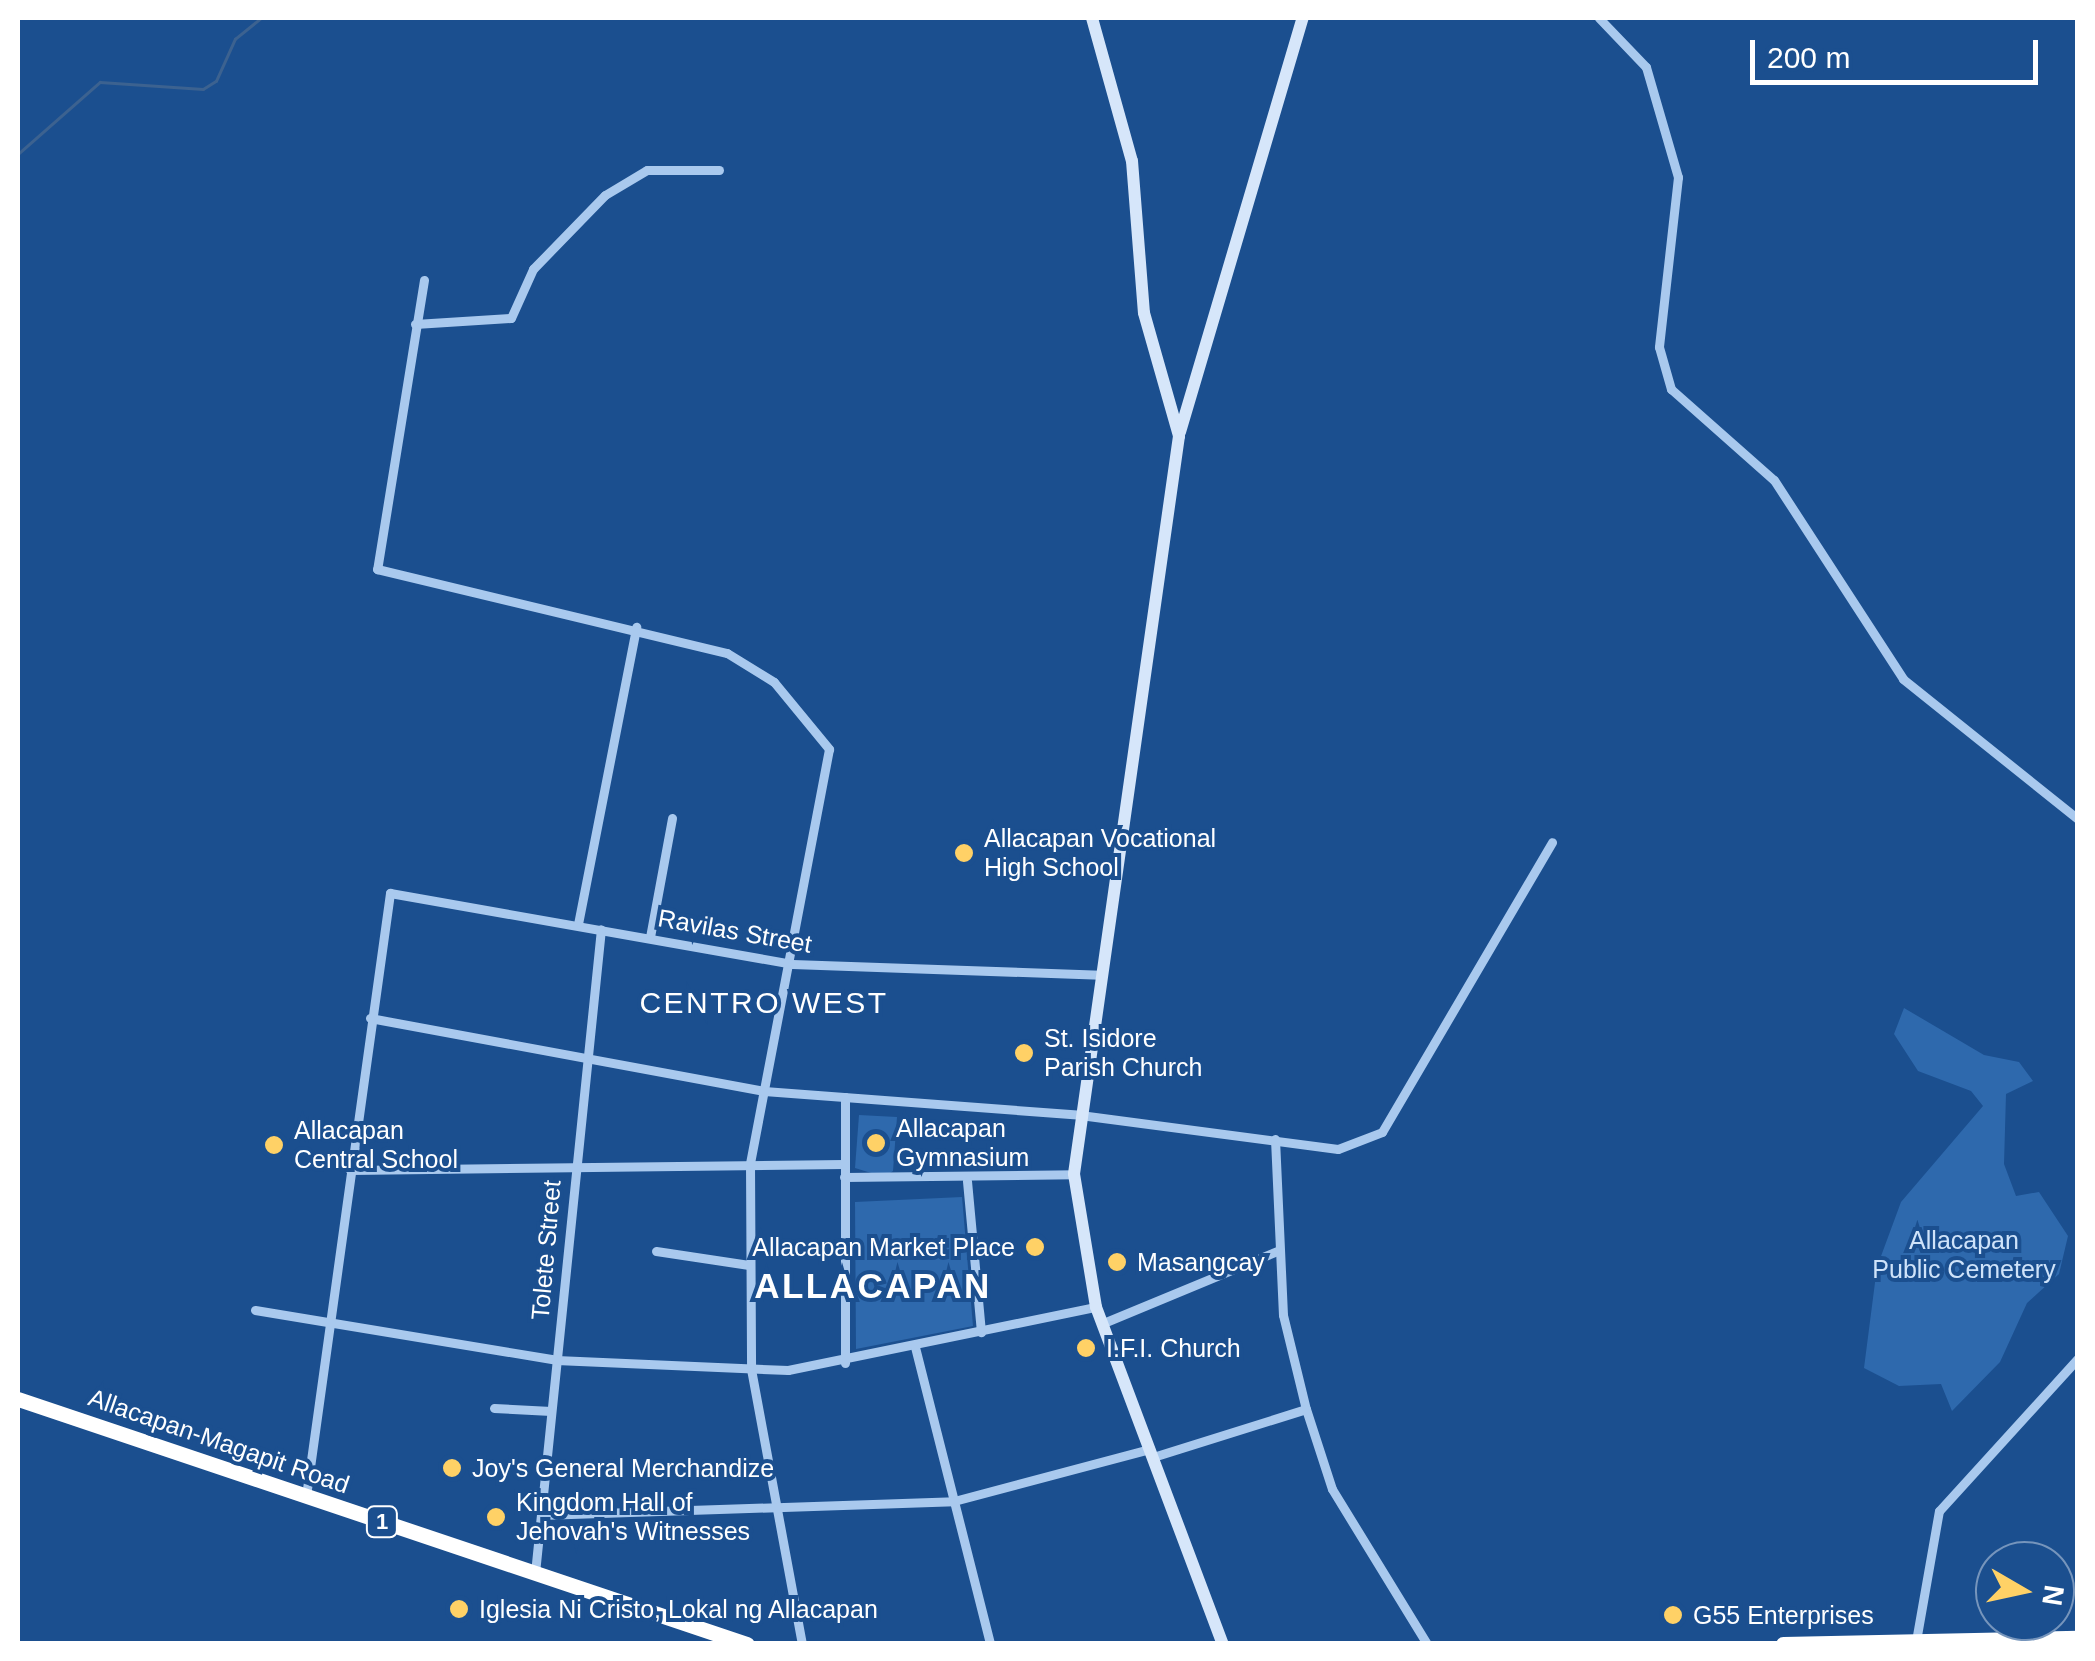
<!DOCTYPE html>
<html>
<head>
<meta charset="utf-8">
<style>
  body { margin:0 }
  #map { position:relative; width:2095px; height:1661px; overflow:hidden; background:#1b4f8f; font-family:Arial,sans-serif }
  div>[style] { position:absolute }
  .green>* { inset:0; background:#2e69ad }
  .stream>* { height:2.5px; margin:-1.25px; padding:0 1.25px; transform-origin:1.25px; border-radius:1.25px; background:#3c6290 }
  .street>* { height:9px; margin:-4.5px; padding:0 4.5px; transform-origin:4.5px; border-radius:4.5px; background:#a9c9ee }
  .secondary>* { height:12px; margin:-6px; padding:0 6px; transform-origin:6px; border-radius:6px; background:#d6e6fa }
  .highway>* { height:15px; margin:-7.5px; padding:0 7.5px; transform-origin:7.5px; border-radius:7.5px; background:#fff }
  .dots>* { width:28px; height:28px; translate:-50% -50%; box-sizing:border-box; border:5px solid #1b4f8f; border-radius:50% }
  span { translate:-50% -50%; white-space:nowrap; text-align:center; line-height:1.15; -webkit-text-stroke:8px #1b4f8f; paint-order:stroke }
  .shield-label span { padding:2px 8px; background:#1b4f8f; border:2px solid; border-radius:8px; -webkit-text-stroke-width:0 }
  .shield-label { font-size:22px; color:#fff; font-weight:700 }
  .poi-label { font-size:25px; color:#fff }
  .left { translate:0 -50%; text-align:left }
  .right { translate:-100% -50%; text-align:right }
  .street-label { font-size:25px; color:#fff }
  .park-label { font-size:25px; color:#cfe3fa }
  .quarter-label { font-size:30px; color:#fff; letter-spacing:2.5px }
  .district-label { font-size:35px; color:#fff; font-weight:700; letter-spacing:2.5px }
  .frame { position:absolute; inset:0; border:20px solid #fff; pointer-events:none }
  .north { position:absolute; left:1975px; top:1541px; width:100px; height:100px; box-sizing:border-box; background:#1b4f8f; border:2px solid #7695bc; border-radius:50%; rotate:99deg; font-size:28px; font-weight:700; line-height:40px; text-align:center; color:#fff }
  .north::after { content:''; display:block; margin:auto; width:35px; height:45px; background:#ffd166; clip-path:polygon(50% 0,100% 100%,50% 72%,0 100%) }
  .scale { position:absolute; left:1750px; top:40px; width:288px; height:45px; box-sizing:border-box; border:5px solid #fff; border-top:0; padding-left:12px; font-size:30px; line-height:35px; white-space:nowrap; color:#fff; -webkit-text-stroke:8px #1b4f8f; paint-order:stroke }
</style>
</head>
<body>
<div id="map">
  <div class="green">
    <div style="clip-path:polygon(1904px 1008px,1984px 1055px,2019px 1062px,2033px 1081px,2006px 1094px,2004px 1164px,2016px 1196px,2039px 1192px,2068px 1236px,2059px 1274px,2027px 1303px,2000px 1362px,1952px 1411px,1941px 1384px,1899px 1386px,1864px 1368px,1877px 1267px,1901px 1202px,1983px 1106px,1971px 1091px,1918px 1071px,1894px 1034px)"></div>
    <div style="clip-path:polygon(859px 1115px,897px 1117px,893px 1171px,884px 1177px,855px 1168px)"></div>
    <div style="clip-path:polygon(962px 1197px,973px 1326px,856px 1349px,855px 1202px)"></div>
  </div>
  <div class="stream">
    <div style="left:18px;top:154px;width:109px;rotate:-41.3deg"></div>
    <div style="left:100px;top:82px;width:103px;rotate:3.9deg"></div>
    <div style="left:203px;top:89px;width:15px;rotate:-32deg"></div>
    <div style="left:216px;top:81px;width:46px;rotate:-65.7deg"></div>
    <div style="left:235px;top:39px;width:33px;rotate:-39deg"></div>
  </div>
  <div class="street">
    <div style="left:1599px;top:18px;width:68px;rotate:46.2deg"></div>
    <div style="left:1646px;top:67px;width:115px;rotate:73.8deg"></div>
    <div style="left:1678px;top:177px;width:171px;rotate:96.4deg"></div>
    <div style="left:1659px;top:347px;width:44px;rotate:74.1deg"></div>
    <div style="left:1671px;top:389px;width:137px;rotate:41.5deg"></div>
    <div style="left:1774px;top:480px;width:237px;rotate:57deg"></div>
    <div style="left:1903px;top:679px;width:224px;rotate:38.7deg"></div>
    <div style="left:424px;top:280px;width:293px;rotate:99.2deg"></div>
    <div style="left:377px;top:569px;width:360px;rotate:13.5deg"></div>
    <div style="left:727px;top:653px;width:55px;rotate:31.7deg"></div>
    <div style="left:774px;top:682px;width:87px;rotate:50.6deg"></div>
    <div style="left:829px;top:749px;width:422px;rotate:100.8deg"></div>
    <div style="left:750px;top:1164px;width:205px;rotate:89.7deg"></div>
    <div style="left:751px;top:1369px;width:280px;rotate:79.5deg"></div>
    <div style="left:415px;top:324px;width:96px;rotate:-3.6deg"></div>
    <div style="left:511px;top:318px;width:54px;rotate:-65.8deg"></div>
    <div style="left:533px;top:269px;width:103px;rotate:-45.8deg"></div>
    <div style="left:605px;top:195px;width:49px;rotate:-30.8deg"></div>
    <div style="left:647px;top:170px;width:72px"></div>
    <div style="left:578px;top:924px;width:303px;rotate:-78.9deg"></div>
    <div style="left:650px;top:937px;width:121px;rotate:-79.5deg"></div>
    <div style="left:370px;top:1018px;width:401px;rotate:10.5deg"></div>
    <div style="left:764px;top:1091px;width:317px;rotate:4.3deg"></div>
    <div style="left:1080px;top:1115px;width:260px;rotate:7.5deg"></div>
    <div style="left:1338px;top:1149px;width:47px;rotate:-21.1deg"></div>
    <div style="left:1382px;top:1132px;width:336px;rotate:-59.6deg"></div>
    <div style="left:845px;top:1097px;width:266px;rotate:90deg"></div>
    <div style="left:1275px;top:1139px;width:176px;rotate:87.4deg"></div>
    <div style="left:1283px;top:1315px;width:97px;rotate:76.3deg"></div>
    <div style="left:1306px;top:1409px;width:84px;rotate:72deg"></div>
    <div style="left:1332px;top:1489px;width:182px;rotate:58.5deg"></div>
    <div style="left:350px;top:1170px;width:494px;rotate:-0.7deg"></div>
    <div style="left:844px;top:1177px;width:230px;rotate:-0.7deg"></div>
    <div style="left:967px;top:1181px;width:152px;rotate:84.7deg"></div>
    <div style="left:656px;top:1251px;width:94px;rotate:8.6deg"></div>
    <div style="left:255px;top:1310px;width:305px;rotate:9.4deg"></div>
    <div style="left:556px;top:1360px;width:232px;rotate:2.5deg"></div>
    <div style="left:788px;top:1370px;width:314px;rotate:-11.6deg"></div>
    <div style="left:1101px;top:1324px;width:191px;rotate:-22.5deg"></div>
    <div style="left:915px;top:1347px;width:306px;rotate:75.8deg"></div>
    <div style="left:494px;top:1408px;width:57px;rotate:3deg"></div>
    <div style="left:1153px;top:1457px;width:160px;rotate:-17.4deg"></div>
    <div style="left:306px;top:1496px;width:609px;rotate:-82.07deg"></div>
    <div style="left:390px;top:893px;width:408px;rotate:10deg"></div>
    <div style="left:792px;top:964px;width:308px;rotate:2deg"></div>
    <div style="left:541px;top:1515px;width:413px;rotate:-1.9deg"></div>
    <div style="left:954px;top:1501px;width:203px;rotate:-14.9deg"></div>
    <div style="left:535px;top:1573px;width:647px;rotate:-84.15deg"></div>
    <div style="left:1916px;top:1641px;width:132px;rotate:-80deg"></div>
    <div style="left:1939px;top:1511px;width:207px;rotate:-47.7deg"></div>
  </div>
  <div class="secondary">
    <div style="left:1092px;top:18px;width:148px;rotate:74.4deg"></div>
    <div style="left:1132px;top:161px;width:152px;rotate:85.5deg"></div>
    <div style="left:1144px;top:313px;width:128px;rotate:74.1deg"></div>
    <div style="left:1179px;top:436px;width:745px;rotate:98.1deg"></div>
    <div style="left:1074px;top:1174px;width:135px;rotate:80.6deg"></div>
    <div style="left:1096px;top:1307px;width:360px;rotate:69.4deg"></div>
    <div style="left:1180px;top:432px;width:432px;rotate:-73.5deg"></div>
  </div>
  <div class="highway">
    <div style="left:18px;top:1399px;width:769px;rotate:18.58deg"></div>
    <div style="left:1783px;top:1644px;width:295px;rotate:-1.2deg"></div>
  </div>
  <div class="dots">
    <div style="left:964px;top:853px;background:#ffd166"></div>
    <div style="left:1024px;top:1053px;background:#ffd166"></div>
    <div style="left:876px;top:1143px;background:#ffd166"></div>
    <div style="left:274px;top:1145px;background:#ffd166"></div>
    <div style="left:1035px;top:1247px;background:#ffd166"></div>
    <div style="left:1117px;top:1262px;background:#ffd166"></div>
    <div style="left:1086px;top:1348px;background:#ffd166"></div>
    <div style="left:452px;top:1468px;background:#ffd166"></div>
    <div style="left:496px;top:1517px;background:#ffd166"></div>
    <div style="left:459px;top:1609px;background:#ffd166"></div>
    <div style="left:1673px;top:1615px;background:#ffd166"></div>
  </div>
  <div class="shield-label">
    <span style="left:382px;top:1522px">1</span>
  </div>
  <div class="poi-label">
    <span class="left" style="left:984px;top:853px">Allacapan Vocational<br>High School</span>
    <span class="left" style="left:1044px;top:1053px">St. Isidore<br>Parish Church</span>
    <span class="left" style="left:896px;top:1143px">Allacapan<br>Gymnasium</span>
    <span class="left" style="left:294px;top:1145px">Allacapan<br>Central School</span>
    <span class="right" style="left:1015px;top:1247px">Allacapan Market Place</span>
    <span class="left" style="left:1137px;top:1262px">Masangcay</span>
    <span class="left" style="left:1106px;top:1348px">I.F.I. Church</span>
    <span class="left" style="left:472px;top:1468px">Joy's General Merchandize</span>
    <span class="left" style="left:516px;top:1517px">Kingdom Hall of<br>Jehovah's Witnesses</span>
    <span class="left" style="left:479px;top:1609px">Iglesia Ni Cristo, Lokal ng Allacapan</span>
    <span class="left" style="left:1693px;top:1615px">G55 Enterprises</span>
  </div>
  <div class="street-label">
    <span style="left:735px;top:931px;rotate:10deg">Ravilas Street</span>
    <span style="left:546px;top:1250px;rotate:-85deg">Tolete Street</span>
    <span style="left:219px;top:1441px;rotate:19deg">Allacapan-Magapit Road</span>
  </div>
  <div class="park-label">
    <span style="left:1964px;top:1255px">Allacapan<br>Public Cemetery</span>
  </div>
  <div class="quarter-label">
    <span style="left:764px;top:1003px">CENTRO WEST</span>
  </div>
  <div class="district-label">
    <span style="left:873px;top:1286px">ALLACAPAN</span>
  </div>
  <div class="frame"></div>
  <div class="north">N</div>
  <div class="scale">200 m</div>
</div>
</body>
</html>
